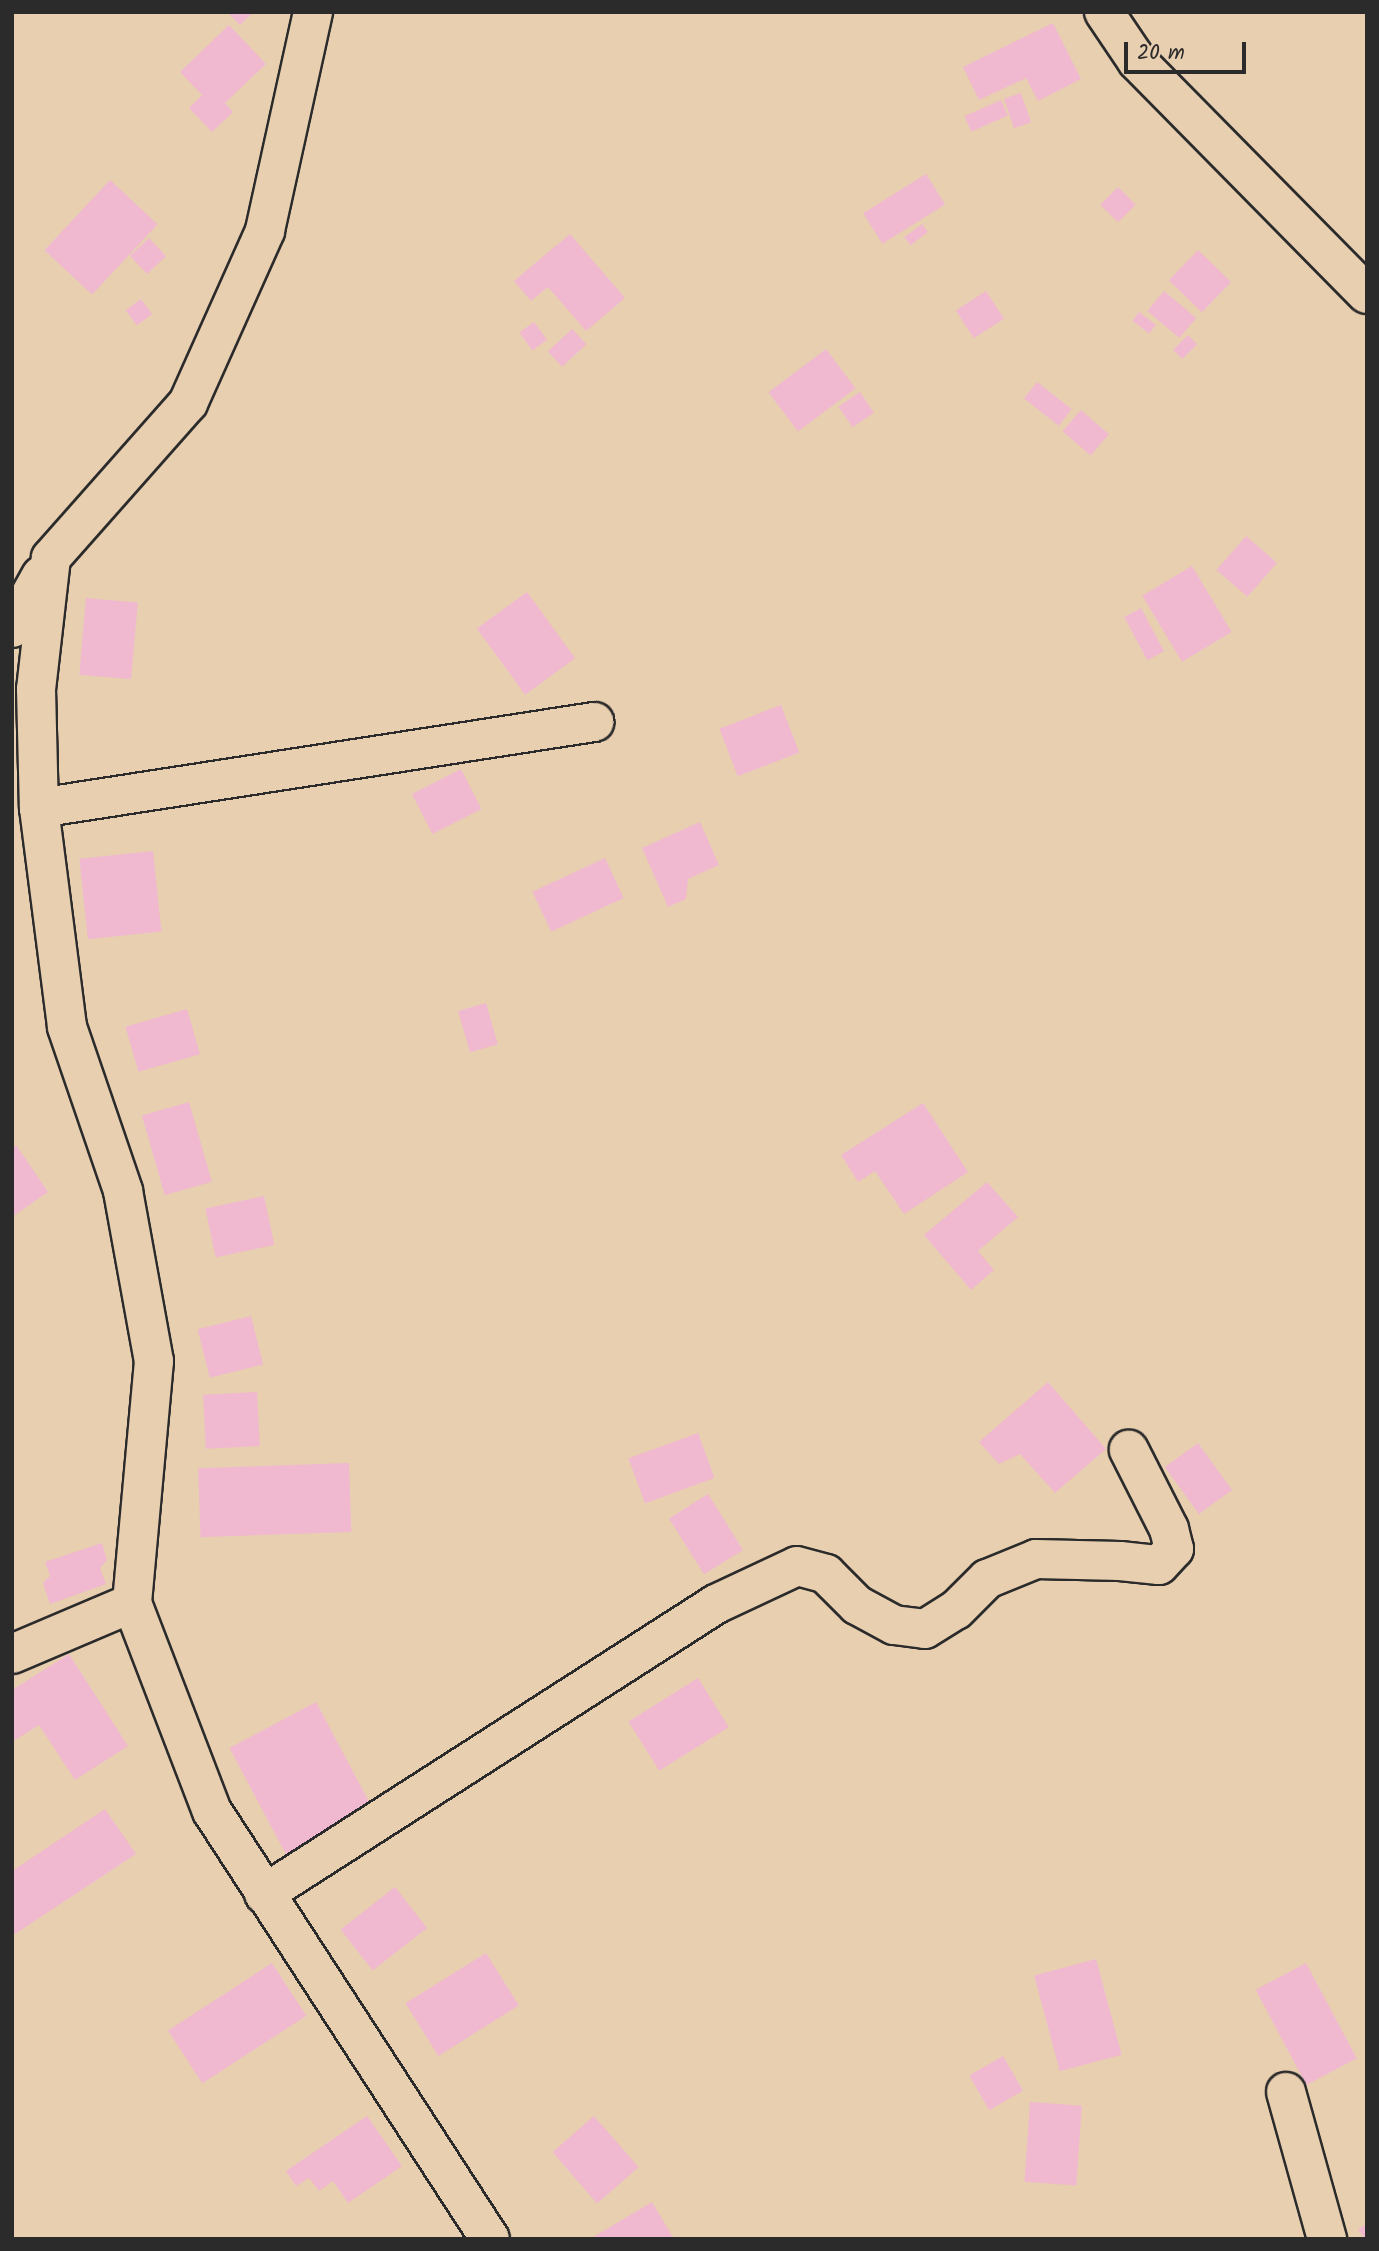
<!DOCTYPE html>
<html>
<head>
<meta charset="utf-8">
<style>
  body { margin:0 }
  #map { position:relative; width:1379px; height:2251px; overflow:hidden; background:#e8cfb0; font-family:Kalam,sans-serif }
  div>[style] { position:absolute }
  .building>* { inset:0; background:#f0b9d0; transform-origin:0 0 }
  .roads { filter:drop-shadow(2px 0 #2b2b2b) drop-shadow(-2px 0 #2b2b2b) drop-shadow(0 2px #2b2b2b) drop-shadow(0 -2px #2b2b2b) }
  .minor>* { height:38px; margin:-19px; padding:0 19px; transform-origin:19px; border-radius:19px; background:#e8cfb0 }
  span { translate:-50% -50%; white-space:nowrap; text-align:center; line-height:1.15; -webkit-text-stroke:7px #e8cfb0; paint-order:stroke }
  .frame { position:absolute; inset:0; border:14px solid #2b2b2b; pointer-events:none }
  .scale { position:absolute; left:1124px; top:42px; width:122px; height:32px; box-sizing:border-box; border:4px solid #2b2b2b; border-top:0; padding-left:9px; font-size:21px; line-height:24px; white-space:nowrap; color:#2b2b2b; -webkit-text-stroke:5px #e8cfb0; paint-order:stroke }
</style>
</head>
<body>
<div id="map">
  <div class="building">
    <div style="clip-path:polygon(227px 12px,254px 12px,240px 25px)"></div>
    <div style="clip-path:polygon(1053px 23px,1081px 79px,1038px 101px,1026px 78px,979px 100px,963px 67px)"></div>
    <div style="clip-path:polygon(229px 25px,266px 64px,225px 103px,233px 112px,212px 132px,189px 108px,202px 95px,180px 72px)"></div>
    <div style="left:1021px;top:93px;width:31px;height:18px;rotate:71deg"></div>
    <div style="left:1001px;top:100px;width:17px;height:40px;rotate:66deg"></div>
    <div style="left:926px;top:174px;width:36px;height:74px;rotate:58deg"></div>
    <div style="left:110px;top:180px;width:65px;height:96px;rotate:43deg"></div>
    <div style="left:1118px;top:187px;width:25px;height:25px;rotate:45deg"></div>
    <div style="left:922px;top:224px;width:10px;height:22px;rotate:53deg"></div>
    <div style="clip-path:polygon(570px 234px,625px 298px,586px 331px,548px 287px,531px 301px,514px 281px)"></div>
    <div style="left:149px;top:238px;width:25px;height:26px;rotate:47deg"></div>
    <div style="left:1198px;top:250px;width:46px;height:42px;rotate:44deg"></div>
    <div style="left:986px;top:291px;width:33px;height:36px;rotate:57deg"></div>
    <div style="left:1164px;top:291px;width:42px;height:26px;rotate:40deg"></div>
    <div style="left:141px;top:299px;width:19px;height:19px;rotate:54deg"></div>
    <div style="left:1139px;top:312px;width:21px;height:11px;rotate:37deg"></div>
    <div style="left:534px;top:322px;width:22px;height:18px;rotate:54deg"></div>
    <div style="left:572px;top:329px;width:21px;height:33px;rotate:47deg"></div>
    <div style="left:1188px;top:335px;width:13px;height:21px;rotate:45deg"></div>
    <div style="left:826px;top:349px;width:49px;height:72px;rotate:53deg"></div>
    <div style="left:1037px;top:382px;width:44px;height:21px;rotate:38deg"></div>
    <div style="left:860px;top:392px;width:25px;height:26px;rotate:56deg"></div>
    <div style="left:1081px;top:410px;width:37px;height:28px;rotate:41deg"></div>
    <div style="left:1246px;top:536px;width:41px;height:45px;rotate:41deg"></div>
    <div style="left:1192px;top:566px;width:77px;height:58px;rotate:59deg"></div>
    <div style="left:527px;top:592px;width:82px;height:62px;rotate:54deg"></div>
    <div style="left:86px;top:598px;width:52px;height:77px;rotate:5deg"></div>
    <div style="left:1141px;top:608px;width:49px;height:19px;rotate:62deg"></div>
    <div style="left:781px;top:705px;width:51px;height:66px;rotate:69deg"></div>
    <div style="left:461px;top:769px;width:45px;height:55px;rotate:63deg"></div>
    <div style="clip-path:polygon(700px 822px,719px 865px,688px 879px,686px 899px,668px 907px,642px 848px)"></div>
    <div style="left:153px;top:851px;width:81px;height:74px;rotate:84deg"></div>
    <div style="left:605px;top:858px;width:44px;height:80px;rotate:65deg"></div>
    <div style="left:486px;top:1003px;width:43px;height:29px;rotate:74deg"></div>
    <div style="left:187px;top:1009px;width:47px;height:64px;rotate:74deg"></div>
    <div style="left:189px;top:1102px;width:83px;height:49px;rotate:74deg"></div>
    <div style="clip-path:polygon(923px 1103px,968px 1172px,904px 1214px,875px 1171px,858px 1182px,841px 1155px)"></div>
    <div style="clip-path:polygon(16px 1145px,48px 1192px,12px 1217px,12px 1148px)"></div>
    <div style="clip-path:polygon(987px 1182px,1018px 1217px,978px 1251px,994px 1270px,971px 1290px,924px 1235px)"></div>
    <div style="left:264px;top:1196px;width:50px;height:60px;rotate:78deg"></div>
    <div style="left:251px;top:1316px;width:50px;height:55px;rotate:76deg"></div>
    <div style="clip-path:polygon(1048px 1382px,1106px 1449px,1055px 1493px,1020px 1454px,999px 1464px,979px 1442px)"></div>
    <div style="left:257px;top:1392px;width:54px;height:54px;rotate:87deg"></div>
    <div style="left:698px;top:1433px;width:48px;height:74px;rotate:70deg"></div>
    <div style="left:1198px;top:1443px;width:58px;height:41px;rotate:54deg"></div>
    <div style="left:349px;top:1463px;width:69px;height:151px;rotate:88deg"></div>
    <div style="left:708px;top:1494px;width:66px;height:46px;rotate:58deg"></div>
    <div style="clip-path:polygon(102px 1543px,107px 1560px,100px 1568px,106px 1584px,50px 1604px,43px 1583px,50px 1576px,45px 1562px)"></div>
    <div style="clip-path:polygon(69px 1654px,128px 1746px,75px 1780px,39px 1725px,12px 1742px,12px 1690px)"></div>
    <div style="left:698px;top:1678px;width:58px;height:82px;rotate:58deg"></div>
    <div style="left:316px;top:1702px;width:128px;height:98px;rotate:62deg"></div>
    <div style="clip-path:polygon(105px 1809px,136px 1854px,12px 1936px,12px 1871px)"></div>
    <div style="left:395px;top:1887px;width:52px;height:69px;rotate:52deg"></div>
    <div style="left:486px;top:1953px;width:62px;height:95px;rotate:58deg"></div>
    <div style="left:1096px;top:1959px;width:99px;height:64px;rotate:75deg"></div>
    <div style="left:272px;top:1963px;width:63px;height:124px;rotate:57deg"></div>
    <div style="left:1306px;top:1963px;width:108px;height:57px;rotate:62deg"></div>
    <div style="left:1003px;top:2056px;width:40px;height:39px;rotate:60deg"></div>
    <div style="left:1030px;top:2102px;width:52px;height:80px;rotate:4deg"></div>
    <div style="clip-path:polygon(367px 2116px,402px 2166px,348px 2203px,333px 2181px,319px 2191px,309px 2178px,296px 2186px,286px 2171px)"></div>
    <div style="left:594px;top:2116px;width:68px;height:55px;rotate:49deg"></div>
    <div style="clip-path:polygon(652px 2202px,674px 2239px,590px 2239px)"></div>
    <div style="clip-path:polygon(1367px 2224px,1367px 2239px,1365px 2239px,1358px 2229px)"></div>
  </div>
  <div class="roads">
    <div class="minor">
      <div style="left:313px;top:12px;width:224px;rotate:102.4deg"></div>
      <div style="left:265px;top:231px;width:188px;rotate:114.1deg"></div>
      <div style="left:188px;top:403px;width:207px;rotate:131.5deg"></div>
      <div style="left:51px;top:558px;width:132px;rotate:96.5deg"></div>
      <div style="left:36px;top:689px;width:119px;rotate:88.6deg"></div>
      <div style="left:39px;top:808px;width:221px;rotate:82.7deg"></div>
      <div style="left:67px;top:1027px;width:173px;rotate:71.1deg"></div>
      <div style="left:123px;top:1191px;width:173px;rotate:79.7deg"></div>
      <div style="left:154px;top:1361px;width:243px;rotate:95.2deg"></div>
      <div style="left:132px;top:1603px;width:223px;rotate:69deg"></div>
      <div style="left:212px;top:1811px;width:510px;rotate:56.99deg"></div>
      <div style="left:1104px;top:12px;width:59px;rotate:56deg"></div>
      <div style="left:1137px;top:61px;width:327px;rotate:45.4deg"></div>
      <div style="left:12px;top:628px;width:60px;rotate:-60.9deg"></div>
      <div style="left:39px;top:808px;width:562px;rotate:-8.81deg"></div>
      <div style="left:12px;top:1654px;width:130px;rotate:-23deg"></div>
      <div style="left:264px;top:1894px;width:537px;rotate:-32.68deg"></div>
      <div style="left:716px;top:1604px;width:89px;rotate:-25.1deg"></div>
      <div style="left:797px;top:1566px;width:30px;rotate:15deg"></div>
      <div style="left:826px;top:1574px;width:44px;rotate:45deg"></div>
      <div style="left:857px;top:1605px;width:42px;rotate:28.4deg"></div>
      <div style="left:894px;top:1625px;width:31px;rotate:7deg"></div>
      <div style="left:925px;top:1629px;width:36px;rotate:-32deg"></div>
      <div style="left:956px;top:1610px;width:44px;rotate:-45deg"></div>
      <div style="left:987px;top:1579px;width:53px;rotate:-22.2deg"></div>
      <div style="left:1036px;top:1559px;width:84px;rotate:1.4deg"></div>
      <div style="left:1120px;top:1561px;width:39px;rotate:6deg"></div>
      <div style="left:1159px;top:1565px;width:22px;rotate:-47deg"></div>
      <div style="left:1174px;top:1549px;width:21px;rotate:-104deg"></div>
      <div style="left:1169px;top:1529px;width:89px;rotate:-116.9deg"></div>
      <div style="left:1286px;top:2092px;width:153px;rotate:74.4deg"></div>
    </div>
  </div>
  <div class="frame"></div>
  <div class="scale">20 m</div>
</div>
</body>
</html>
